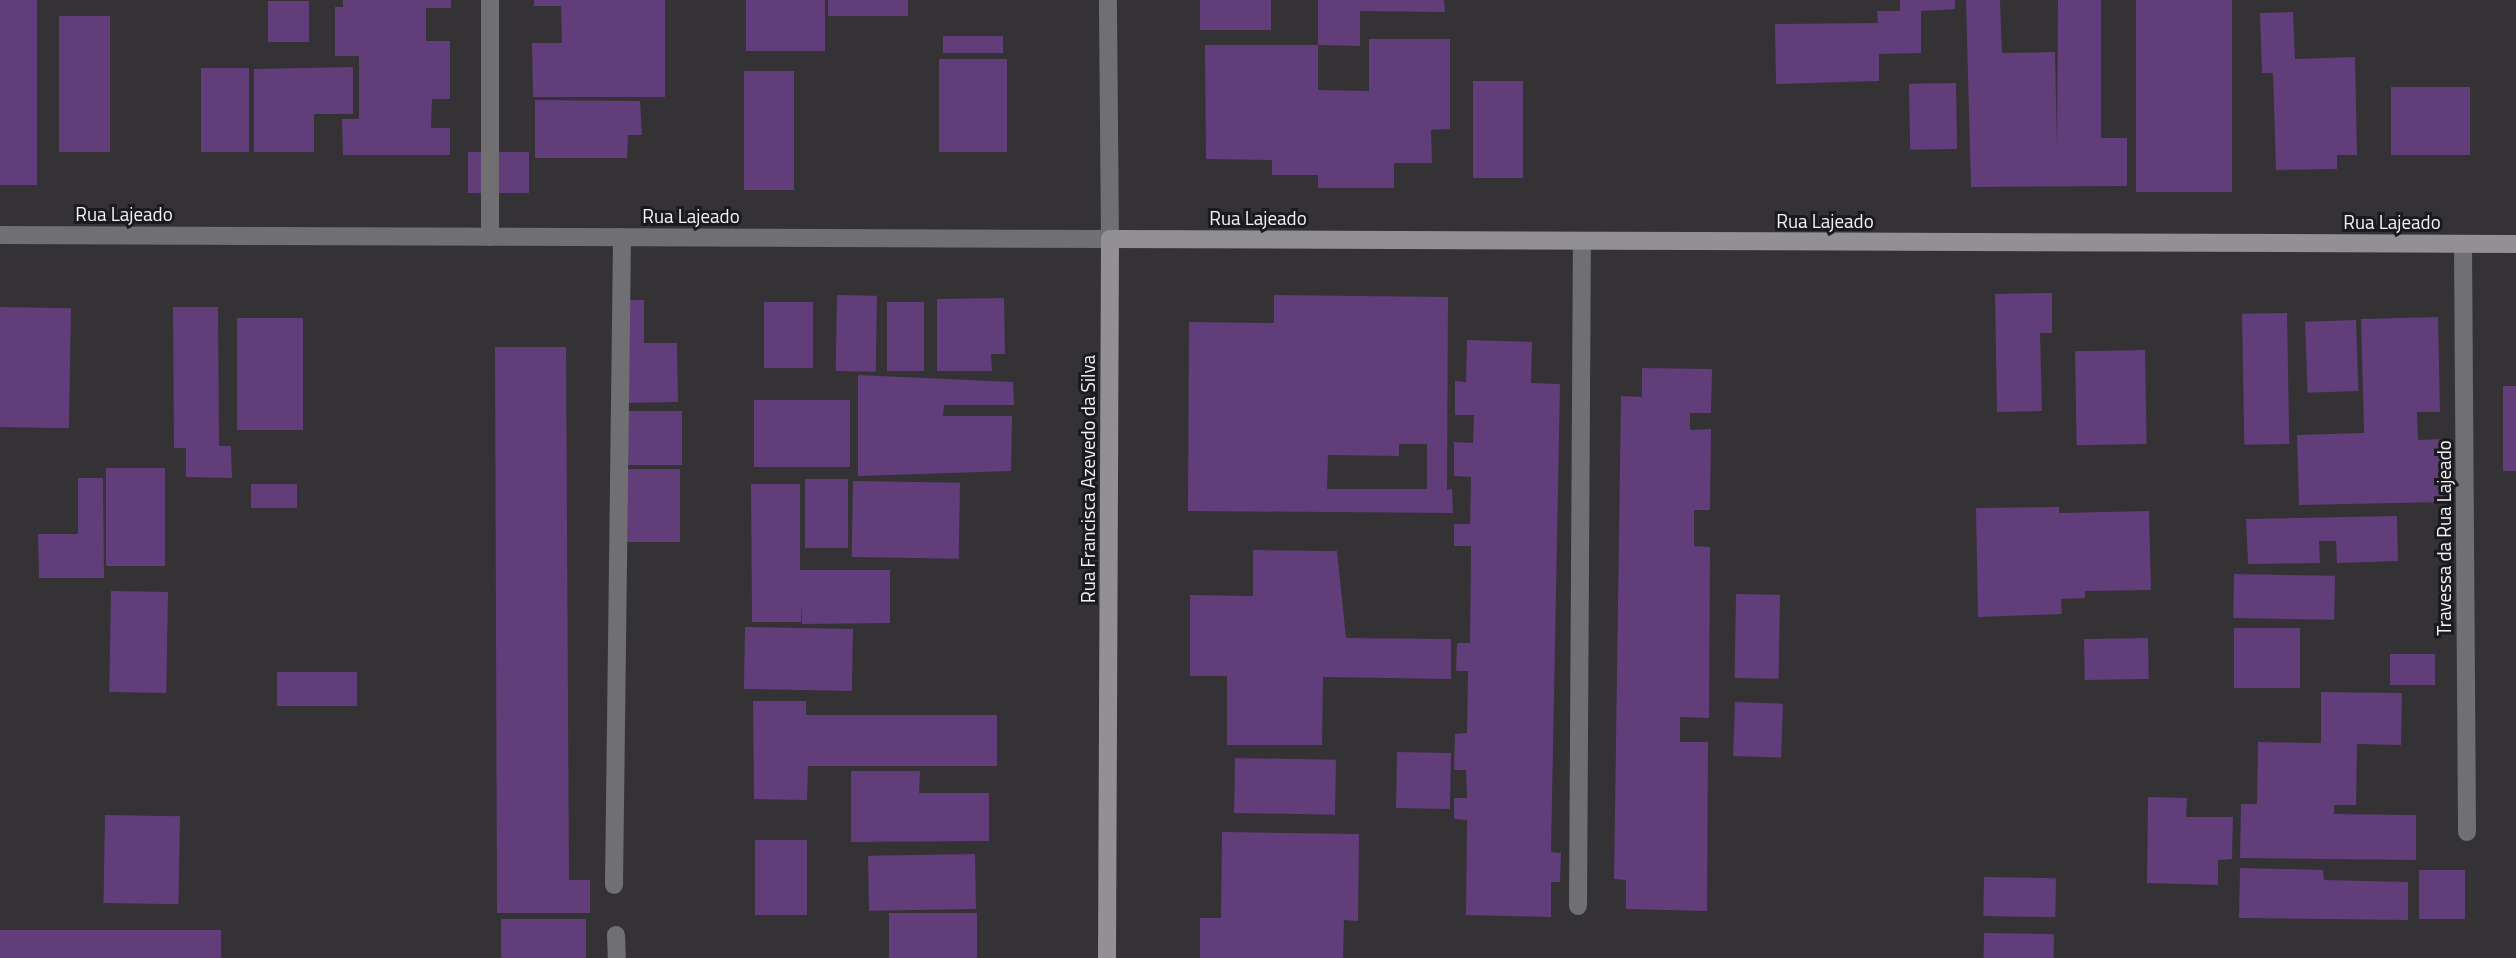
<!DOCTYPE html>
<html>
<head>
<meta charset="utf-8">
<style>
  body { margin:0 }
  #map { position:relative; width:2516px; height:958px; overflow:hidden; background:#343235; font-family:"Titillium Web",sans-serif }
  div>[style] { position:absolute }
  .building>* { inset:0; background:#613d79; transform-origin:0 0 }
  .street>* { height:18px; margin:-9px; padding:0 9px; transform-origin:9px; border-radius:9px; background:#706f71 }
  .secondary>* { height:18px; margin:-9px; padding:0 9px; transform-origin:9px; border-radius:9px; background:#929093 }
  span { translate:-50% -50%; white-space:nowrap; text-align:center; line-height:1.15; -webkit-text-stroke:6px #1b1a1c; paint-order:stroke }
  .street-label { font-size:19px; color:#f4f2f5 }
</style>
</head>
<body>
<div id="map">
  <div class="building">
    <div style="left:0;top:0;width:37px;height:185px"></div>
    <div style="clip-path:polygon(343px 0,451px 0,451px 8px,426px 8px,426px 41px,450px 41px,450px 99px,432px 99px,431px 128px,450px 128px,450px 155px,343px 155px,342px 119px,359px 119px,359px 56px,335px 56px,335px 7px,343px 7px)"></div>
    <div style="clip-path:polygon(534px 0,665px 0,665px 97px,533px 97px,532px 43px,562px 43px,561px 6px,534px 6px)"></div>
    <div style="left:746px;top:0;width:79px;height:51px"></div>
    <div style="left:828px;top:0;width:80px;height:16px"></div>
    <div style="left:1200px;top:0;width:71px;height:30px"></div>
    <div style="clip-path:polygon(1318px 0,1444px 0,1445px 12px,1360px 11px,1360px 46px,1318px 45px,1318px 90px,1369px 91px,1369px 39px,1450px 39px,1450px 129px,1431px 130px,1432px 163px,1394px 163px,1394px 188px,1318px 188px,1318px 175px,1272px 175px,1272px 160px,1206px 159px,1205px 45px,1318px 45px)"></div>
    <div style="clip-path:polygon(1900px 0,1955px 0,1955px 9px,1921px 11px,1921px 53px,1879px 54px,1879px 81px,1776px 84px,1775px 24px,1878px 23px,1877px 11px,1900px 11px)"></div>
    <div style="clip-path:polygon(1966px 0,2000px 0,2002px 53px,2055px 52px,2057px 144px,2058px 0,2101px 0,2101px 138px,2127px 138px,2127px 186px,1971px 187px)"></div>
    <div style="left:2136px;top:0;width:96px;height:192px"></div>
    <div style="left:268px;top:1px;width:41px;height:41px"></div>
    <div style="clip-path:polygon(2293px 12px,2295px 59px,2355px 57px,2357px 155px,2337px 155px,2337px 169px,2276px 170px,2273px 73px,2262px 73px,2260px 13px)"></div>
    <div style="left:59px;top:16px;width:51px;height:136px"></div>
    <div style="left:943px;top:36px;width:60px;height:17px"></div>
    <div style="left:939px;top:59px;width:68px;height:93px"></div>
    <div style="clip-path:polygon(353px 67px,353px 114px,314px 114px,314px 152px,254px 152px,254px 69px)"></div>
    <div style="left:201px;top:68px;width:48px;height:84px"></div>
    <div style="left:744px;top:71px;width:50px;height:119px"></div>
    <div style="left:1473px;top:81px;width:50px;height:97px"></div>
    <div style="left:1956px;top:83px;width:66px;height:47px;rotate:89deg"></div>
    <div style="left:2470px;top:87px;width:68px;height:79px;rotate:90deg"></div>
    <div style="clip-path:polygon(535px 100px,640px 101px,642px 135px,628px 135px,627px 158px,535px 158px)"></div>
    <div style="left:468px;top:152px;width:61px;height:41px"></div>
    <div style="clip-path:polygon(2052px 293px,2052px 333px,2040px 333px,2042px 411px,1997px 412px,1995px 294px)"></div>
    <div style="left:837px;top:295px;width:40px;height:76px;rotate:1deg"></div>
    <div style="clip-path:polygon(evenodd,1274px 295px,1448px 297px,1447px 490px,1452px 489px,1453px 513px,1188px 511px,1189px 322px,1274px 323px,1274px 295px,1399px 444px,1427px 444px,1427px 489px,1327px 489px,1328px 455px,1399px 456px,1399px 444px)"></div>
    <div style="clip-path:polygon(1004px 298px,1005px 354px,991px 354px,992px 371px,937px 371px,937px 299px)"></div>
    <div style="clip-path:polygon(622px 300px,644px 300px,644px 343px,677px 343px,678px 402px,623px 403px)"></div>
    <div style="left:764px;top:302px;width:49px;height:66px"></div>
    <div style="left:887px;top:302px;width:37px;height:69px"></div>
    <div style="left:0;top:307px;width:71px;height:120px;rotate:1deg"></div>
    <div style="clip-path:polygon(173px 307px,218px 307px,219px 446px,231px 446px,232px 478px,186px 477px,186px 448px,174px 448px)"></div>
    <div style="left:2287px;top:313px;width:131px;height:45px;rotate:89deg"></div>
    <div style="clip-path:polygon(2438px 317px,2440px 412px,2417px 412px,2418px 440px,2442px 439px,2443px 502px,2299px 505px,2297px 435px,2364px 433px,2361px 319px)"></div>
    <div style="left:237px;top:318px;width:66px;height:112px"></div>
    <div style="left:2356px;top:320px;width:71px;height:51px;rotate:88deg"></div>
    <div style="clip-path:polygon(1467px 340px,1532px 342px,1531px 383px,1560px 384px,1551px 852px,1561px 853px,1560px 882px,1551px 882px,1551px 917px,1466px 915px,1467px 820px,1454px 819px,1454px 798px,1467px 798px,1466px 770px,1454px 770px,1455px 734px,1467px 733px,1468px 671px,1456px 671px,1457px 643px,1470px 643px,1471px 546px,1454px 546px,1454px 524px,1470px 524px,1471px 477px,1454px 476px,1454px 442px,1473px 443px,1474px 415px,1455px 415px,1455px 381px,1466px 382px)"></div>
    <div style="clip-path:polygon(495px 347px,566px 347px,569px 880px,590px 880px,590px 913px,497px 913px)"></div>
    <div style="left:2145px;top:350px;width:94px;height:70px;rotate:89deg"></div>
    <div style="clip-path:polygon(1642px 368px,1712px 369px,1711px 413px,1690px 413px,1690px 430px,1711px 429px,1710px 510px,1694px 510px,1694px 546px,1710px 547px,1709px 718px,1680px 717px,1680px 742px,1708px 742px,1707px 911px,1626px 909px,1626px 880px,1614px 879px,1621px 396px,1642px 397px)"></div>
    <div style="clip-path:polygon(858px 375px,1013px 382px,1014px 405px,944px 405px,943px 416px,1012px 416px,1011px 471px,858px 476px)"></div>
    <div style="left:2503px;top:386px;width:13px;height:85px"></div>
    <div style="left:850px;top:400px;width:67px;height:96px;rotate:90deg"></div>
    <div style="left:627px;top:411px;width:55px;height:54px"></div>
    <div style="left:106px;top:468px;width:59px;height:98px"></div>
    <div style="left:624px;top:469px;width:56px;height:73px"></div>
    <div style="clip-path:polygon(78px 478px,103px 478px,104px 578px,39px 578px,38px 534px,78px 534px)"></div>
    <div style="left:805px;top:479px;width:43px;height:69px"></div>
    <div style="left:853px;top:481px;width:107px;height:76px;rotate:1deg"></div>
    <div style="left:251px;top:484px;width:46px;height:24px"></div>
    <div style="clip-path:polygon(751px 484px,800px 484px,800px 570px,890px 570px,890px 623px,802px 624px,802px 605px,801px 622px,752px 622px)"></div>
    <div style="clip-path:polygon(2059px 507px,2059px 513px,2149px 511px,2151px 590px,2085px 591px,2085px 598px,2061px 599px,2062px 614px,1978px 617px,1976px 508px)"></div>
    <div style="clip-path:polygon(2397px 516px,2398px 561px,2337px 563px,2336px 541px,2319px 541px,2320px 563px,2248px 564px,2246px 519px)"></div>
    <div style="clip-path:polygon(1253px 550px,1337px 551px,1346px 638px,1451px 639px,1451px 679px,1323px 677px,1322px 745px,1227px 745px,1227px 676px,1190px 676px,1190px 595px,1253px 596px)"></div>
    <div style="left:2234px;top:574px;width:101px;height:44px;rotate:1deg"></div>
    <div style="left:111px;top:591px;width:57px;height:101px;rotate:1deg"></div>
    <div style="left:1736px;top:594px;width:44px;height:84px;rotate:1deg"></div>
    <div style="left:745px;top:627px;width:108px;height:62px;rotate:1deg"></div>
    <div style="left:2234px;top:628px;width:66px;height:60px"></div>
    <div style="left:2148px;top:638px;width:41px;height:64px;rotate:89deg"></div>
    <div style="left:2390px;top:654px;width:45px;height:31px"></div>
    <div style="left:277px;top:672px;width:80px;height:34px"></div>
    <div style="clip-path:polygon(2321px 692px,2402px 693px,2401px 745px,2357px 744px,2356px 805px,2334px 805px,2334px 814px,2416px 815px,2416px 860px,2240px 858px,2241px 804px,2257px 804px,2258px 742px,2321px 743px)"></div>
    <div style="clip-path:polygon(753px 701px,806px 701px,806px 715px,997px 715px,997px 766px,808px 766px,807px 800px,754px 799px)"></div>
    <div style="left:1735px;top:702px;width:48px;height:54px;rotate:2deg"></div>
    <div style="left:1397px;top:752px;width:54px;height:56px;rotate:1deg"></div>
    <div style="left:1235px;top:758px;width:101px;height:55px;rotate:1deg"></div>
    <div style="clip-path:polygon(851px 771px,920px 771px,919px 793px,989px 793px,989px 841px,851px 842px)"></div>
    <div style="clip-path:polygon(2148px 797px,2187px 798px,2186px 817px,2233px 817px,2232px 859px,2218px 860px,2218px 885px,2147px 883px)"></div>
    <div style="left:105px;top:815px;width:75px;height:88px;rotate:1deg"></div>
    <div style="clip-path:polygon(1222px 832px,1359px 834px,1358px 921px,1344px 920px,1343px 958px,1200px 958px,1200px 918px,1221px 918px)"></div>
    <div style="left:755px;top:840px;width:52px;height:75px"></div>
    <div style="left:975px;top:854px;width:55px;height:107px;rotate:89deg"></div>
    <div style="clip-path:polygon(2240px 868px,2323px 870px,2324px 880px,2408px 882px,2408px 920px,2239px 918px)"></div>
    <div style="left:2419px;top:870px;width:46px;height:49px"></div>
    <div style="left:1984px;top:877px;width:72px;height:39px;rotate:1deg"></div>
    <div style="left:977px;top:913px;width:45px;height:88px;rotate:90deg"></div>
    <div style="left:501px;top:919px;width:85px;height:39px"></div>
    <div style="left:0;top:930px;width:221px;height:28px"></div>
    <div style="left:1984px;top:933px;width:70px;height:25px;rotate:1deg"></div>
  </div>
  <div class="street">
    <div style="left:490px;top:0;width:237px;rotate:90deg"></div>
    <div style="left:0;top:235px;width:1110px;rotate:0.21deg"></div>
    <div style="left:1110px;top:239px;width:239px;rotate:-90.5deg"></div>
    <div style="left:2463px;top:244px;width:588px;rotate:89.61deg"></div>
    <div style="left:614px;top:885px;width:648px;rotate:-89.29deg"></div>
    <div style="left:1578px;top:906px;width:665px;rotate:-89.66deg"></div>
    <div style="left:616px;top:935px;width:23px;rotate:88deg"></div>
  </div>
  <div class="secondary">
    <div style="left:1107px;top:958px;width:719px;rotate:-89.76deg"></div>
    <div style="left:1110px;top:239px;width:1406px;rotate:0.2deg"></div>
  </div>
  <div class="street-label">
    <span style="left:124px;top:214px">Rua Lajeado</span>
    <span style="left:691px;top:216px">Rua Lajeado</span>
    <span style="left:1258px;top:218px">Rua Lajeado</span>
    <span style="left:1825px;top:221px">Rua Lajeado</span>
    <span style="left:2392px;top:222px">Rua Lajeado</span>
    <span style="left:1088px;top:479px;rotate:-90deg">Rua Francisca Azevedo da Silva</span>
    <span style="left:2444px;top:538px;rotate:-90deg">Travessa da Rua Lajeado</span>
  </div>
</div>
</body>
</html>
